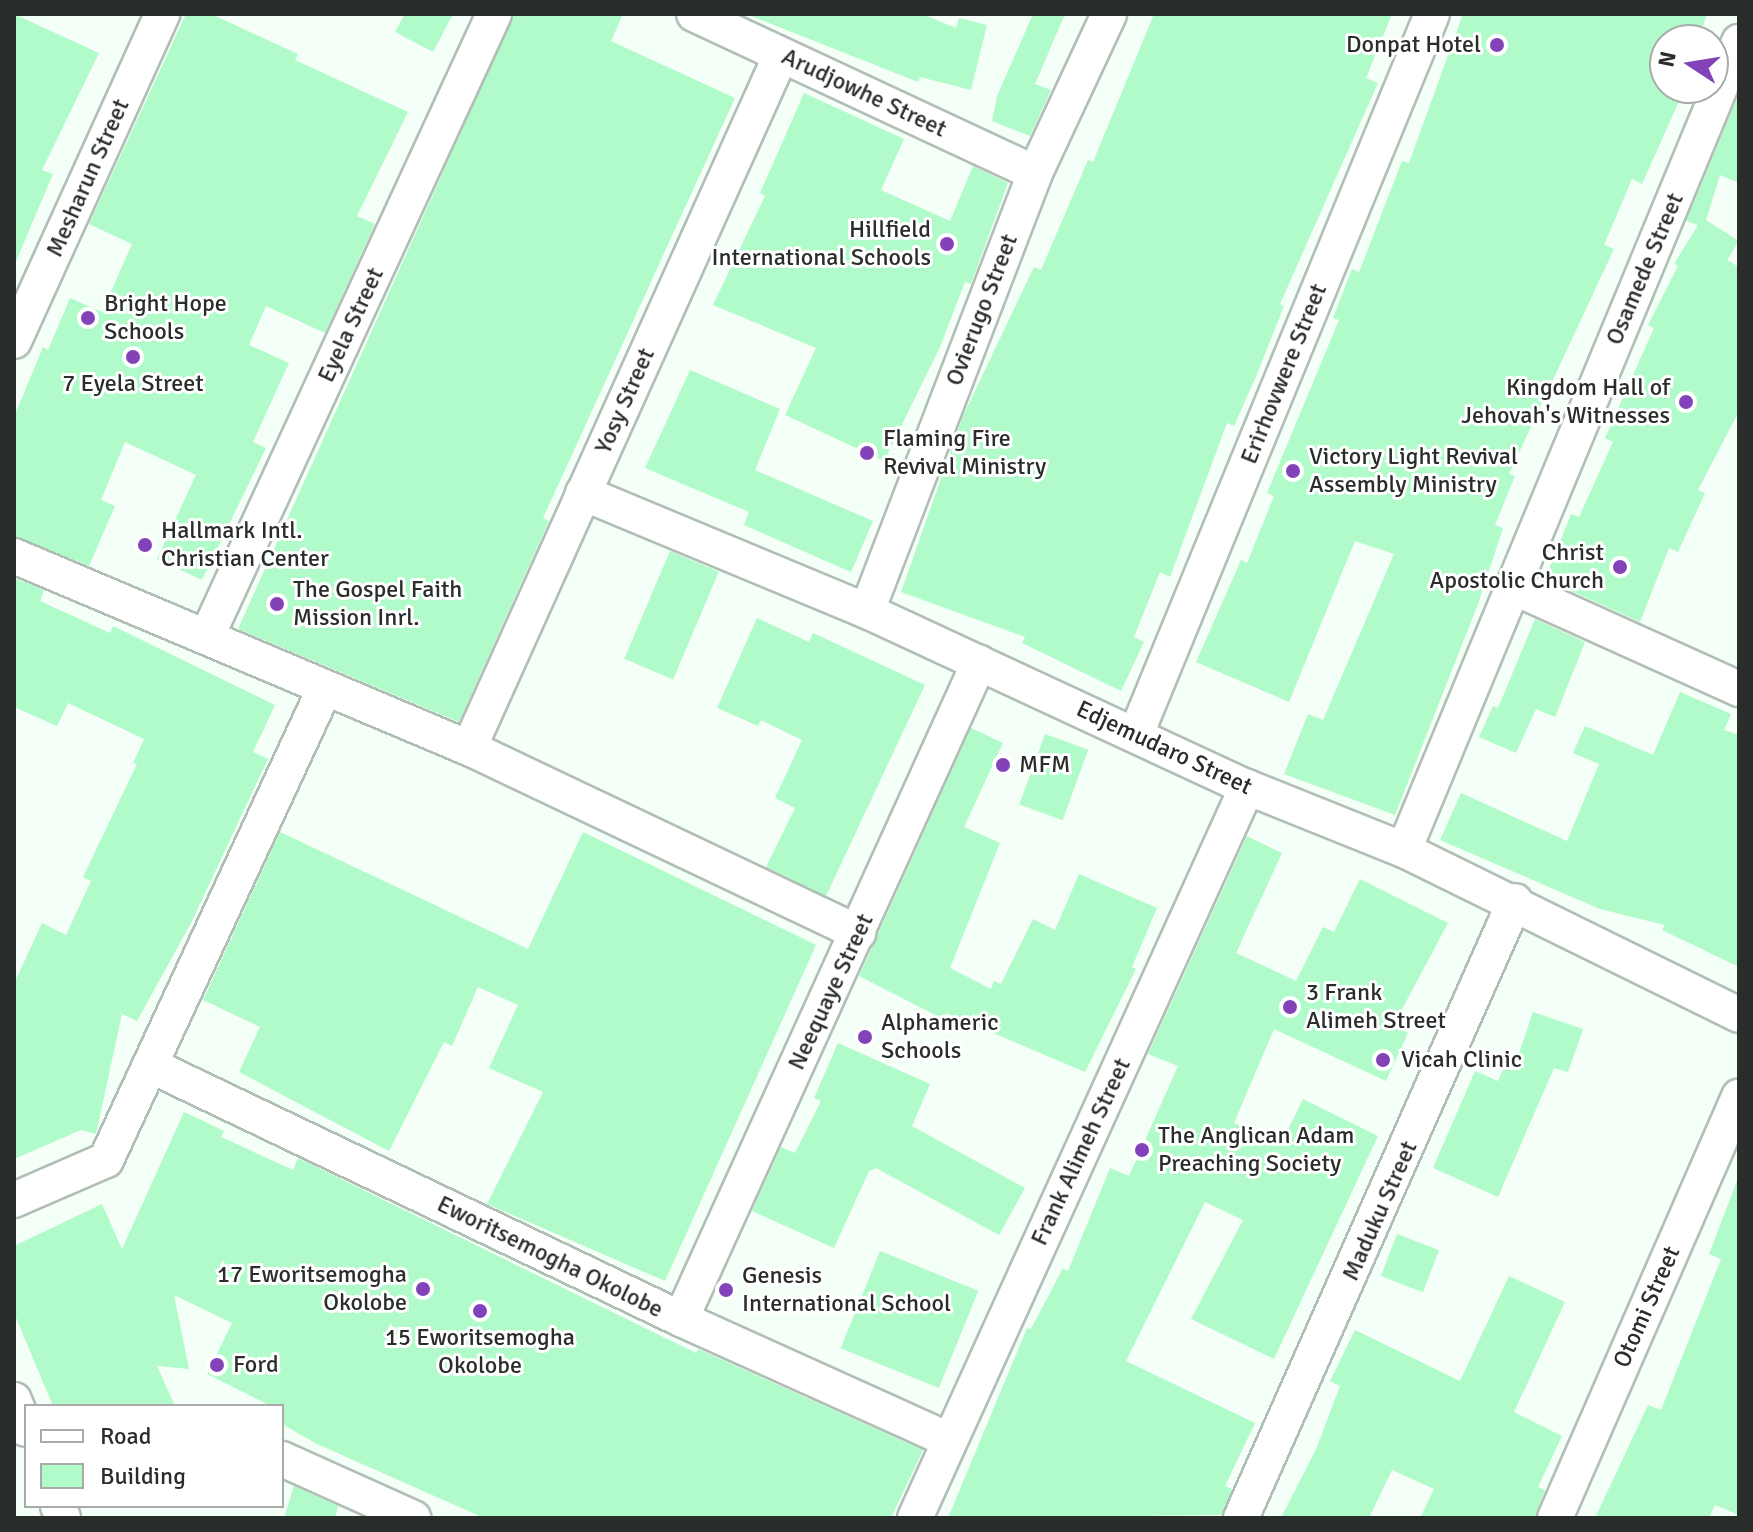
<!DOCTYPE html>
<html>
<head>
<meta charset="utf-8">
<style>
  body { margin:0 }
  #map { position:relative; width:1753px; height:1532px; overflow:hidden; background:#f4fff7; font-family:Signika,sans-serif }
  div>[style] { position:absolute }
  .building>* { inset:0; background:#b1faca; transform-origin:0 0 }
  .roads { filter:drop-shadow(2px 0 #b1beb5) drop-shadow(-2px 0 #b1beb5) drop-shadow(0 2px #b1beb5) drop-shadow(0 -2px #b1beb5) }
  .minor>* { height:34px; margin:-17px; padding:0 17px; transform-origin:17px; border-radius:17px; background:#fff }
  .dots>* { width:22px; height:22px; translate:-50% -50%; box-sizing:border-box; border:4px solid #fff; border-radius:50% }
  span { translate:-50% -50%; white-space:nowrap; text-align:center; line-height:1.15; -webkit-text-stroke:6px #fff; paint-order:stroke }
  .poi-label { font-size:24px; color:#292e2a }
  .right { translate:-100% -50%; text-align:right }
  .left { translate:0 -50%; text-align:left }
  .street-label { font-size:24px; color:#292e2a }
  .frame { position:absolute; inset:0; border:16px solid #292e2a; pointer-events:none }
  .legend { position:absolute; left:24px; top:1404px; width:260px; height:104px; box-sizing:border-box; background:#fff; border:2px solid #a9abaa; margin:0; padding:10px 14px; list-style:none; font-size:24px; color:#292e2a }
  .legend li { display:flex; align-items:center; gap:16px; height:40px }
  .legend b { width:40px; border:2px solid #a9abaa }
  .north { position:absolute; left:1649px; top:24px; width:80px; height:80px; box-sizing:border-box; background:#fff; border:2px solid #a9abaa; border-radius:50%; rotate:282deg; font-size:22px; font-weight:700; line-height:32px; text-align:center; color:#292e2a }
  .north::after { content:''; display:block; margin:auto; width:28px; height:36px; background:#8243b8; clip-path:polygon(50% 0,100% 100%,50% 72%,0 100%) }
</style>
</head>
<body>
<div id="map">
  <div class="building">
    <div style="clip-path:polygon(14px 14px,99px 53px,42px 170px,53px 174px,14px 266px)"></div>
    <div style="clip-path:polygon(186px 14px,211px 14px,298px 54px,295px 60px,408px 112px,357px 216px,375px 224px,325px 333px,266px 306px,249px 345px,289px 363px,253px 442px,266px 448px,202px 580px,157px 559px,196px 475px,125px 442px,101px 500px,115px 506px,89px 566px,14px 536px,14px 417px,43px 347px,48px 350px,70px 298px,102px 312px,132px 244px,89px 224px)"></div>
    <div style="clip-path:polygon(405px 14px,453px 14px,433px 52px,395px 32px)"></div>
    <div style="clip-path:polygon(514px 14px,623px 14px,611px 41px,735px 98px,543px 518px,549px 521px,459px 722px,238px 629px)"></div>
    <div style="clip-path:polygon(746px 14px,922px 14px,956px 28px,959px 18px,987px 25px,971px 90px,920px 77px,918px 82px)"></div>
    <div style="clip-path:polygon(1033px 14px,1065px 14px,1035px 84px,1051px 90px,1030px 136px,992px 121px,997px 96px)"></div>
    <div style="clip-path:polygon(1154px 14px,1392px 14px,1366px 78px,1378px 83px,1280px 304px,1284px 306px,1257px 374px,1234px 426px,1227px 423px,1170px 577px,1160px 572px,1134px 637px,1144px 642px,1121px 691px,1022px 643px,1025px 637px,901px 592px,963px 416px,1034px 267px,1041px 270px,1088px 160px,1093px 162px)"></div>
    <div style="clip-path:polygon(1463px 14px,1707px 14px,1698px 40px,1665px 40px,1665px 88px,1685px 88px,1642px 184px,1632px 179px,1604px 245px,1614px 249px,1509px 474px,1515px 476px,1495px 525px,1503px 528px,1478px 604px,1395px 815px,1284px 774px,1308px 714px,1323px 720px,1394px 554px,1355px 541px,1289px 702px,1196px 662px,1241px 560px,1247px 563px,1274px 496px,1267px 493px,1339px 320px,1333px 318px,1352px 269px,1359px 272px,1402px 161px,1409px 163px)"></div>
    <div style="clip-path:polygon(804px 93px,904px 139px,881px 190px,950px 221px,973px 166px,1008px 183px,971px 284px,965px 282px,940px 347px,884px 461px,785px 415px,816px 348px,713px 305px,765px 196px,760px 193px)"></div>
    <div style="clip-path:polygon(1739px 94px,1739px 183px,1720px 175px,1706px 220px,1739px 241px,1727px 260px,1739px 267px,1739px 411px,1698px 490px,1705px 493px,1678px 552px,1669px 548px,1640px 622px,1545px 579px,1571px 514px,1579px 517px,1613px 442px,1605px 438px,1654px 328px,1648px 325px,1678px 266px,1674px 264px,1698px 225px,1686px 221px)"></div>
    <div style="clip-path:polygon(690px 370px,780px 409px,755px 470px,873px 521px,851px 572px,744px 525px,749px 512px,645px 468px)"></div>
    <div style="left:670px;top:551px;width:53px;height:117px;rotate:23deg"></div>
    <div style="clip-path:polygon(14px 578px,44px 590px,40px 601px,110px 633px,113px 626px,275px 705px,253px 752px,268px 759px,191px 923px,137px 1021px,122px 1014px,96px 1134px,81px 1130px,14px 1159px,14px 984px,42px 923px,66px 935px,91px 881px,83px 877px,137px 764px,133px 763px,144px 739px,68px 703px,57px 726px,14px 707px)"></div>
    <div style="clip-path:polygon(757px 618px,809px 642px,813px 633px,925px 685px,826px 896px,766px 867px,795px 808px,775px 798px,802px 740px,761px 720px,758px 726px,717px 708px)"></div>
    <div style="clip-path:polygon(1535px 619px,1585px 642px,1555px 717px,1536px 709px,1516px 753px,1479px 737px,1493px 706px,1498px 708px)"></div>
    <div style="clip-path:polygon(1680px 692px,1731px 714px,1724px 730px,1739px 735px,1739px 967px,1662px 930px,1665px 925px,1600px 909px,1440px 840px,1461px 793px,1567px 841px,1599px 764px,1573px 753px,1585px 726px,1653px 755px)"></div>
    <div style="clip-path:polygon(971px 728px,1003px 743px,964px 827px,1000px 843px,950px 968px,991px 989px,994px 981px,1001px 984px,1033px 919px,1055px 930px,1079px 874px,1157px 908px,1132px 967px,1136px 969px,1085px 1072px,946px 1013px,943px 1019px,859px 976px)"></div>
    <div style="left:1045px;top:734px;width:46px;height:75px;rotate:20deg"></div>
    <div style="clip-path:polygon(280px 832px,528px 949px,583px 832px,816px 945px,665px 1281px,487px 1204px,543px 1092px,489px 1068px,518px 1005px,478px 987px,452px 1046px,444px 1042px,389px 1151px,239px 1072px,260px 1027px,203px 1000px)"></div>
    <div style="clip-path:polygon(1247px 836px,1282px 853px,1236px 953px,1296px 981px,1323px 927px,1334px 932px,1360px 879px,1448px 923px,1393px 1026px,1408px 1033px,1386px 1081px,1274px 1029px,1234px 1123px,1281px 1144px,1303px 1099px,1378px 1136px,1274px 1359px,1191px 1319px,1243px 1220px,1205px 1202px,1126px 1361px,1255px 1423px,1225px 1486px,1232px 1489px,1222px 1515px,948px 1518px,1027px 1328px,1031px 1329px,1063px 1268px,1068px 1271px,1110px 1168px,1129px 1176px,1178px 1066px,1148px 1054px)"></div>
    <div style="clip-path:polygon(1533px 1012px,1583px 1029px,1568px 1072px,1554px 1068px,1498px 1197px,1433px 1168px,1475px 1071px,1498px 1081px,1504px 1067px,1513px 1071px)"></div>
    <div style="clip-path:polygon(838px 1043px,930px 1084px,912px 1126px,1025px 1188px,999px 1235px,876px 1168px,869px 1171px,834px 1248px,752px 1211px,781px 1147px,795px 1153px,821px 1101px,814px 1098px)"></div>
    <div style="clip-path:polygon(184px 1112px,224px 1131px,221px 1137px,293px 1170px,298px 1158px,696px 1353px,698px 1349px,923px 1450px,891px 1518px,484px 1518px,317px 1444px,282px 1424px,282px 1406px,271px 1406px,207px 1374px,232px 1323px,174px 1295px,189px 1369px,157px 1366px,175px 1406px,53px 1406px,14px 1313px,14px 1246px,102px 1204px,122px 1249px)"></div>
    <div style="clip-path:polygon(1737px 1181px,1739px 1515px,1715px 1505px,1709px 1518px,1595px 1518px,1648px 1405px,1661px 1410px,1721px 1259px,1709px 1254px)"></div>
    <div style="left:1397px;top:1234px;width:45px;height:45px;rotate:21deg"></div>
    <div style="left:880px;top:1251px;width:106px;height:105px;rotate:22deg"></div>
    <div style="clip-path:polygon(1509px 1276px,1565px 1302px,1514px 1412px,1562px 1436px,1538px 1487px,1545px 1490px,1534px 1518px,1420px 1518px,1434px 1489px,1392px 1470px,1369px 1518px,1281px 1518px,1317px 1447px,1340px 1386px,1330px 1381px,1355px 1330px,1460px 1381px)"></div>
    <div style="clip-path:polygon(294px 1486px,338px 1506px,335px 1518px,284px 1518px)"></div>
  </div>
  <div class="roads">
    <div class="minor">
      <div style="left:694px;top:14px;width:376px;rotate:25deg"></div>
      <div style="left:14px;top:341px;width:359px;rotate:-65.6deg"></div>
      <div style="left:583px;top:493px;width:308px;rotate:22.6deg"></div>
      <div style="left:867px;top:611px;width:419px;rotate:24.9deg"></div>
      <div style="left:1247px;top:787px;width:169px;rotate:21.9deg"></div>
      <div style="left:1404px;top:850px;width:373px;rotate:26.2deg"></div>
      <div style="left:14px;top:556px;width:494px;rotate:22.9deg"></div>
      <div style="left:469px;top:748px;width:431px;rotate:25.4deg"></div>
      <div style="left:1513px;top:587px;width:248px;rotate:24.3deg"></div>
      <div style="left:867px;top:611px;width:469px;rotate:-69deg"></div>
      <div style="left:1035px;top:173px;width:175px;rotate:-65deg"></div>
      <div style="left:207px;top:636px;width:685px;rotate:-65.23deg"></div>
      <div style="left:1136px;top:734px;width:778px;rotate:-67.65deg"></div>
      <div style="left:469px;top:748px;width:760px;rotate:-65.76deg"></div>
      <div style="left:1404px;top:850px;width:875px;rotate:-67.48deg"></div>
      <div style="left:154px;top:1067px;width:584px;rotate:25.56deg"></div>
      <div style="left:681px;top:1319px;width:294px;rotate:24.3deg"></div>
      <div style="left:14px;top:1200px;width:100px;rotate:-23.5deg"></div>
      <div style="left:106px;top:1160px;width:520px;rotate:-65.11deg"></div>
      <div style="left:681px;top:1319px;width:721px;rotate:-65.57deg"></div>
      <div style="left:14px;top:1400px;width:31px;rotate:68deg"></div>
      <div style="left:282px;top:1459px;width:144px;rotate:24.2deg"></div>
      <div style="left:58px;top:1506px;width:13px;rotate:67deg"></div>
      <div style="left:915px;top:1518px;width:803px;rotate:-65.57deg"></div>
      <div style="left:1241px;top:1518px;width:675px;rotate:-66.05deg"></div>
      <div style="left:1555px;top:1518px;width:460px;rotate:-66.4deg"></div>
    </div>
  </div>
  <div class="dots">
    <div style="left:1497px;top:45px;background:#8243b8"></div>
    <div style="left:947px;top:244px;background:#8243b8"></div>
    <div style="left:88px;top:318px;background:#8243b8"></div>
    <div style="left:133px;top:357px;background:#8243b8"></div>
    <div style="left:1686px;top:402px;background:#8243b8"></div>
    <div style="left:867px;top:453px;background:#8243b8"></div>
    <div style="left:1293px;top:471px;background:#8243b8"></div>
    <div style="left:145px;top:545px;background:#8243b8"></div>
    <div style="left:1620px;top:567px;background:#8243b8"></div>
    <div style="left:277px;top:604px;background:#8243b8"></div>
    <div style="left:1003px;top:765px;background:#8243b8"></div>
    <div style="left:1290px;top:1007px;background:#8243b8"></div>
    <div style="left:865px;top:1037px;background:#8243b8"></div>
    <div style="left:1383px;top:1060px;background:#8243b8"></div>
    <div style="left:1142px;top:1150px;background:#8243b8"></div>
    <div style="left:423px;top:1289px;background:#8243b8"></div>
    <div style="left:726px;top:1290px;background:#8243b8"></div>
    <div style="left:480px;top:1311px;background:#8243b8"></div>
    <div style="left:217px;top:1365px;background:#8243b8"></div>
  </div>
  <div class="poi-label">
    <span class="right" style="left:1481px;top:45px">Donpat Hotel</span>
    <span class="right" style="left:931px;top:244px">Hillfield<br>International Schools</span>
    <span class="left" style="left:104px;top:318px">Bright Hope<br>Schools</span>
    <span style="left:133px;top:384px">7 Eyela Street</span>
    <span class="right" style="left:1670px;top:402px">Kingdom Hall of<br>Jehovah's Witnesses</span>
    <span class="left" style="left:883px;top:453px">Flaming Fire<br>Revival Ministry</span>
    <span class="left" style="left:1309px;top:471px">Victory Light Revival<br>Assembly Ministry</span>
    <span class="left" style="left:161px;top:545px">Hallmark Intl.<br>Christian Center</span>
    <span class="right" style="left:1604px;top:567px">Christ<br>Apostolic Church</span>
    <span class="left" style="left:293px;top:604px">The Gospel Faith<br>Mission Inrl.</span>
    <span class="left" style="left:1019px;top:765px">MFM</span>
    <span class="left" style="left:1306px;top:1007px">3 Frank<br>Alimeh Street</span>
    <span class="left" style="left:881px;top:1037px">Alphameric<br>Schools</span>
    <span class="left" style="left:1401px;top:1060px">Vicah Clinic</span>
    <span class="left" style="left:1158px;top:1150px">The Anglican Adam<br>Preaching Society</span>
    <span class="right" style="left:407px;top:1289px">17 Eworitsemogha<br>Okolobe</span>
    <span class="left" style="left:742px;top:1290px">Genesis<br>International School</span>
    <span style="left:480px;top:1352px">15 Eworitsemogha<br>Okolobe</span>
    <span class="left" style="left:233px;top:1365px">Ford</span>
  </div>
  <div class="street-label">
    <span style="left:864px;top:93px;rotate:25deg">Arudjowhe Street</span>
    <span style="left:88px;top:178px;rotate:-66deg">Mesharun Street</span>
    <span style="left:1645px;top:269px;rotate:-67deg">Osamede Street</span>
    <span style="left:982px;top:310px;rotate:-69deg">Ovierugo Street</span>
    <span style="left:351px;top:325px;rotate:-65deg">Eyela Street</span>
    <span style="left:1284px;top:374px;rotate:-68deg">Erirhovwere Street</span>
    <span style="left:625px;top:401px;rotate:-66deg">Yosy Street</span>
    <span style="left:1164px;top:748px;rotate:25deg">Edjemudaro Street</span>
    <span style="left:831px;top:992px;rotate:-65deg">Neequaye Street</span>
    <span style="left:1081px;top:1152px;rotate:-65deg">Frank Alimeh Street</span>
    <span style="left:1380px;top:1211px;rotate:-66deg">Maduku Street</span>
    <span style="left:550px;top:1257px;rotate:26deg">Eworitsemogha Okolobe</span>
    <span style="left:1647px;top:1307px;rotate:-66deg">Otomi Street</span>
  </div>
  <div class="frame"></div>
  <ul class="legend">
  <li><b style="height:10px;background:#fff"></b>Road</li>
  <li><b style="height:22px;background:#b1faca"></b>Building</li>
  </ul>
  <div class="north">N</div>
</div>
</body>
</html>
